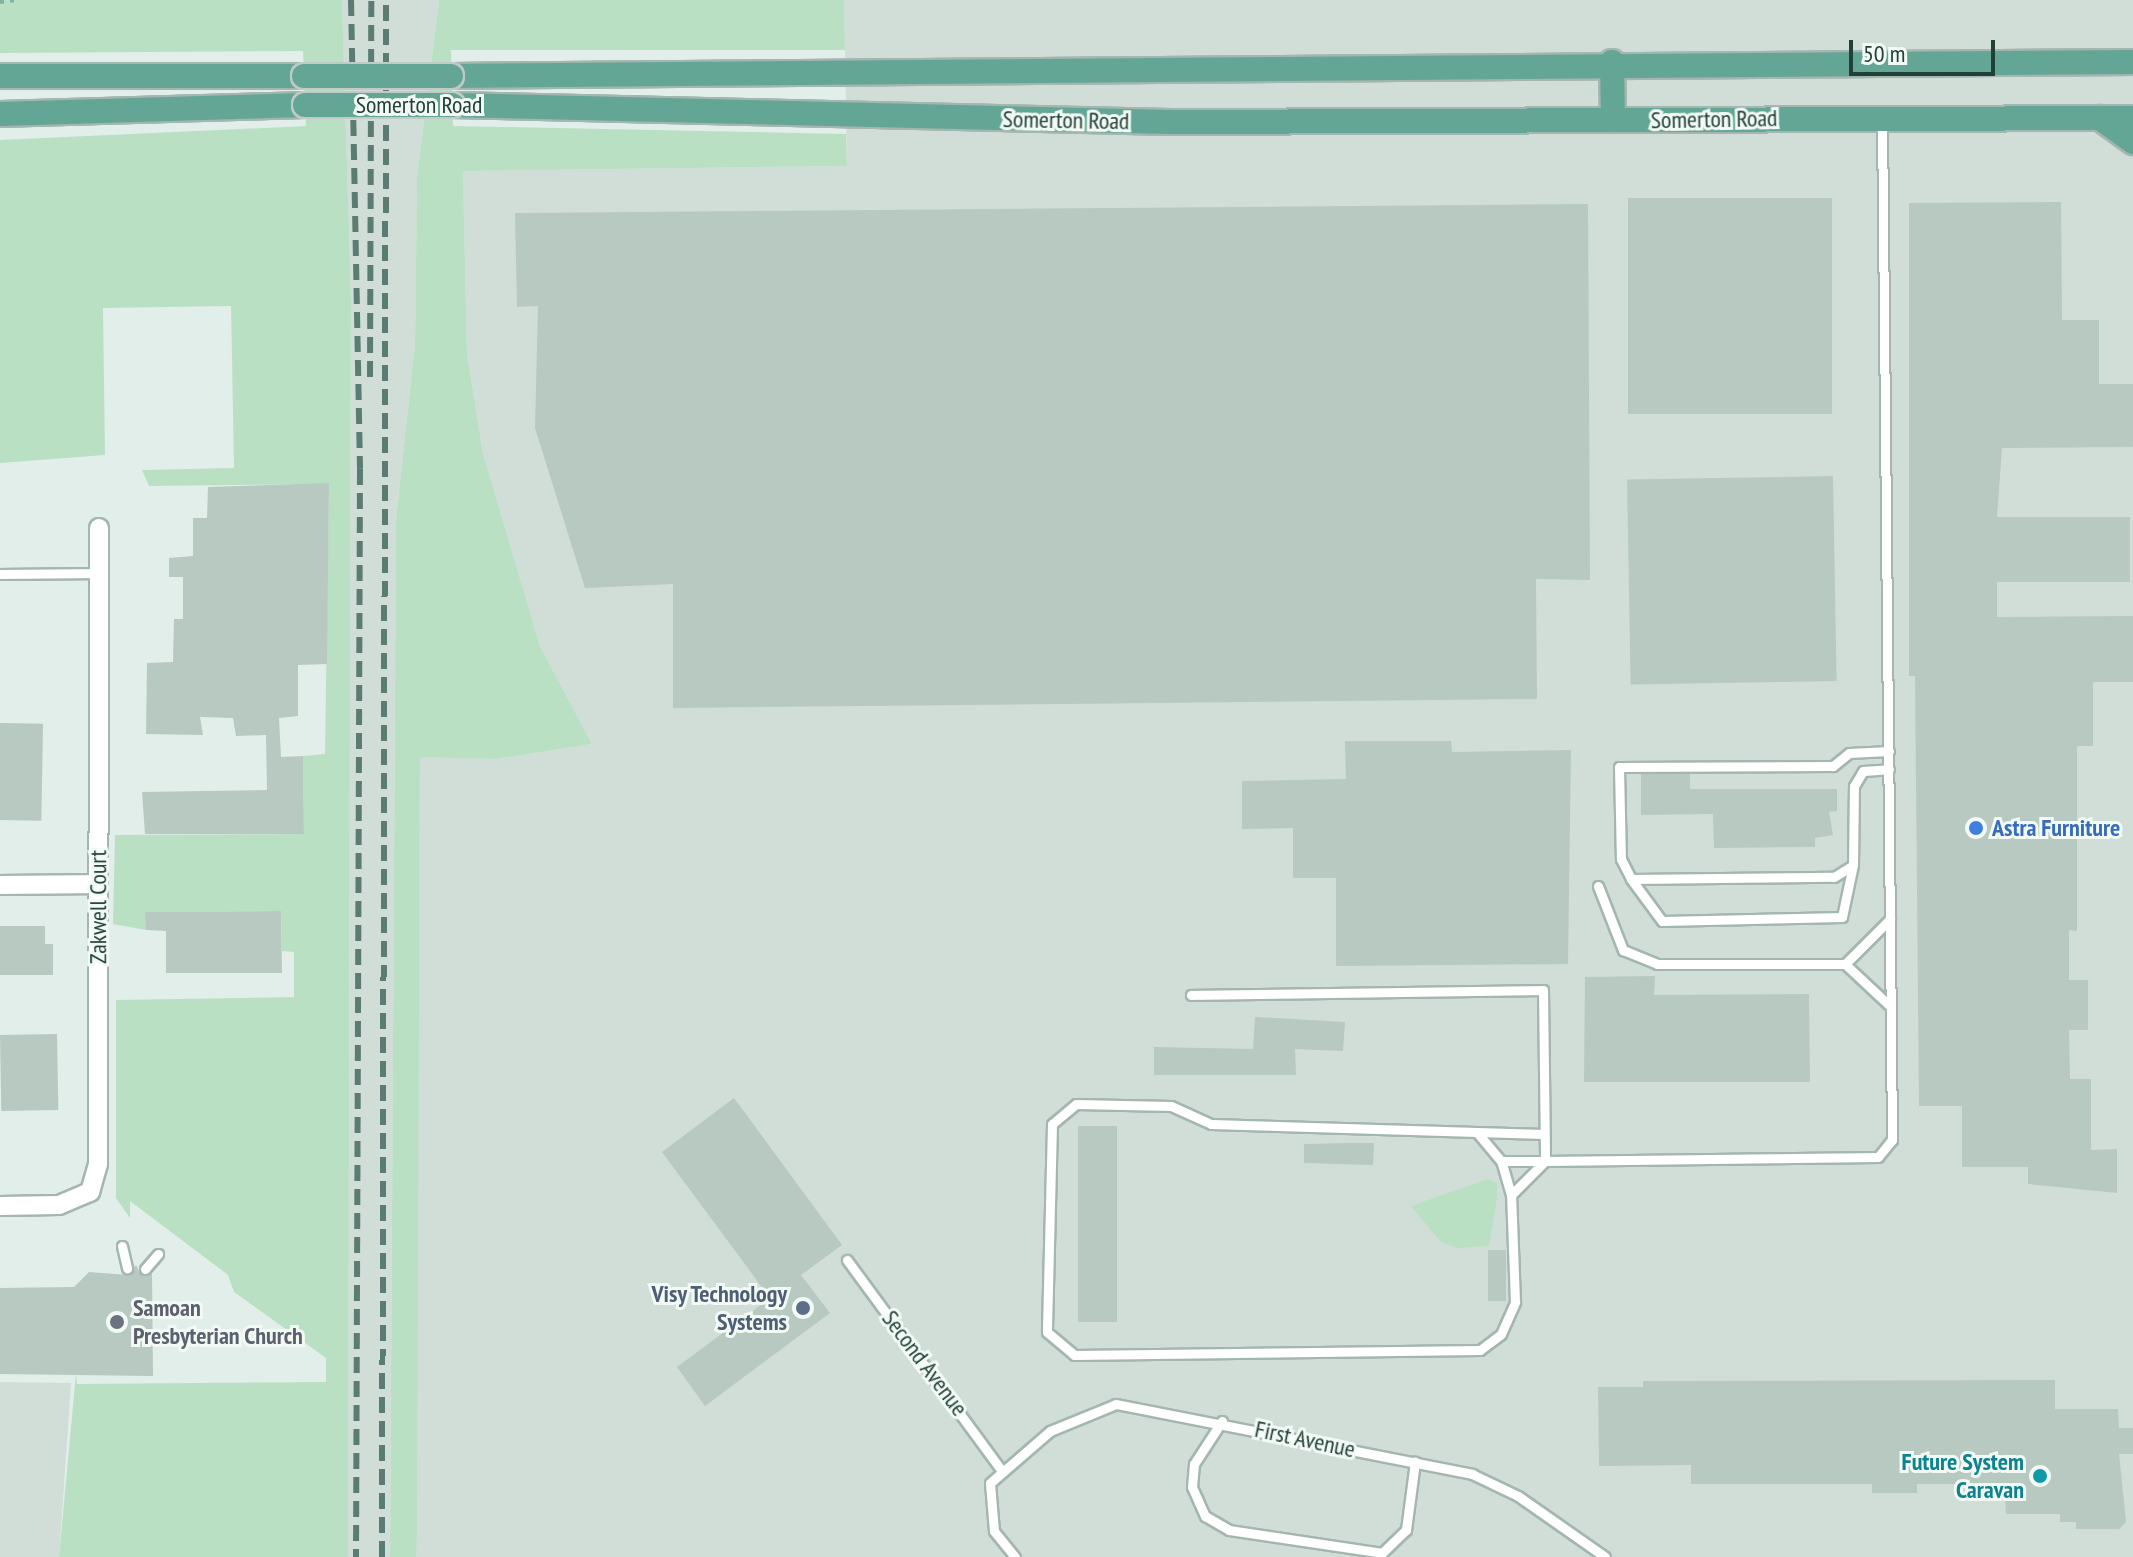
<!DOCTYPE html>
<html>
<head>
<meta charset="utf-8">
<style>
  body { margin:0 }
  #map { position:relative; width:2133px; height:1557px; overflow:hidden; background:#e2eee9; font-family:"PT Sans Narrow",sans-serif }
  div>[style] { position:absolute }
  .built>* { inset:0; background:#d0ded7 }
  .green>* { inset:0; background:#bae0c4 }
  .building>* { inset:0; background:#b7c9c1; transform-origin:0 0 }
  .path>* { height:4px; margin-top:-2px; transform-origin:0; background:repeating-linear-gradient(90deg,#80b3a3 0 4px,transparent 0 10px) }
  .roads { filter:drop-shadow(2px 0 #a4b6b0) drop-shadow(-2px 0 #a4b6b0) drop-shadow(0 2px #a4b6b0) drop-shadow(0 -2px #a4b6b0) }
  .lane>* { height:9px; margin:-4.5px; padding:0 4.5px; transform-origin:4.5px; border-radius:4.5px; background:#fff }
  .street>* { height:18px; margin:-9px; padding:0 9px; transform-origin:9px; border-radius:9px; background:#fff }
  .primary>* { height:24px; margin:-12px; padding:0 12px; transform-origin:12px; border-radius:12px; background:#64a695 }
  .rail>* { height:6px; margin-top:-3px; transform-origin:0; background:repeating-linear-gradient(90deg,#5b7c73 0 16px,transparent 0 24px) }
  .bridges { filter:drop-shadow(2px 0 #c1cac7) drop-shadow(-2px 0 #c1cac7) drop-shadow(0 2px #c1cac7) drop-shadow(0 -2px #c1cac7) }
  .primary-bridge>* { height:24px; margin:-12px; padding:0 12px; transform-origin:12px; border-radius:12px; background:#64a695 }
  .dots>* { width:22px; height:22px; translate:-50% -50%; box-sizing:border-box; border:4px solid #f3faf6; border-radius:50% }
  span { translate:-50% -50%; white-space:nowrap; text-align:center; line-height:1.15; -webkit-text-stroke:6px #f3faf6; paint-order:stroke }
  .street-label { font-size:24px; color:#214038 }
  .shop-label { font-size:24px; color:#366cbe; font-weight:700 }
  .left { translate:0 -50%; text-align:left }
  .service-label { font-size:24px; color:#4e5e75; font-weight:700 }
  .right { translate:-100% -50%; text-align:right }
  .worship-label { font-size:24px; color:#5b616d; font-weight:700 }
  .culture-label { font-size:24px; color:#0d838f; font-weight:700 }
  .scale { position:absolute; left:1849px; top:40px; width:146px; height:36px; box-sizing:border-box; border:4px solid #214038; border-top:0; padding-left:10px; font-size:24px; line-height:28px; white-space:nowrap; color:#214038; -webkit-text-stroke:6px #f3faf6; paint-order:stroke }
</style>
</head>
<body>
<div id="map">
  <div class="built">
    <div style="clip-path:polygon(342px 0,439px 0,417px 176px,415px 343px,396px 520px,390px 1557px,348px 1557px,351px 296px)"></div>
    <div style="clip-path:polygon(844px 0,2133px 0,2133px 1557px,416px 1557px,420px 756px,497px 759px,592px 744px,540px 646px,483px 453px,467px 353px,463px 171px,847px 166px)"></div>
    <div style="clip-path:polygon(0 1382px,71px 1383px,59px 1557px,0 1557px)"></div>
  </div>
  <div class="green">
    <div style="clip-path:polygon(0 0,342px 0,351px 296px,348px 1557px,59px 1557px,76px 1373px,77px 1384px,326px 1382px,326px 1358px,234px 1292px,228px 1275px,130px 1201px,130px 1218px,116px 1198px,116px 1000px,294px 997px,294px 952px,282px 951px,281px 911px,146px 912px,146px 930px,113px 924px,115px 835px,304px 834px,303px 756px,325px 754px,329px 484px,149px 486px,142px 470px,234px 468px,231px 306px,103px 308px,105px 455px,0 463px,0 140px,306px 126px,303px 51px,0 53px)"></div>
    <div style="clip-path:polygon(439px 0,844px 0,845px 50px,451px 50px,453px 126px,846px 134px,847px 166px,463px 171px,467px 353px,483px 453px,540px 646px,592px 744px,497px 759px,420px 757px,417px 1532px,416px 1557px,390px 1557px,396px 520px,415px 343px,417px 176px)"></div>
    <div style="clip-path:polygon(1488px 1179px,1497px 1183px,1497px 1198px,1489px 1246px,1456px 1248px,1440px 1241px,1411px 1206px)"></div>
  </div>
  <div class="building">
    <div style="left:1628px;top:198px;width:204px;height:216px"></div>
    <div style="clip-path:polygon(2061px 202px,2062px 320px,2099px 320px,2099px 384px,2133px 384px,2133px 447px,2002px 448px,1997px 517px,2130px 517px,2130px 582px,1997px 582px,1997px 617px,2133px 616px,2133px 682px,2093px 682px,2093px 746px,2077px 746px,2077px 931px,2069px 930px,2069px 980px,2088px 980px,2088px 1030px,2069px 1030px,2070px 1079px,2091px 1079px,2091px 1150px,2117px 1149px,2117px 1193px,2028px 1184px,2028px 1167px,1962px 1167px,1962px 1106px,1919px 1106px,1915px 676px,1909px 676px,1909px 203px)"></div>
    <div style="clip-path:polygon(1588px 204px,1590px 580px,1536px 579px,1537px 699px,673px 708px,673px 584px,585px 588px,535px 428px,538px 306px,517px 307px,515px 213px)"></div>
    <div style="left:1833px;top:476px;width:205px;height:206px;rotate:89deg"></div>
    <div style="clip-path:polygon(329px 483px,327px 664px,298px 665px,298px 716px,279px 718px,281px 757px,303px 756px,304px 834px,145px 834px,142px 792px,267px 790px,266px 735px,236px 736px,233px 718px,200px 717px,203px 735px,146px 734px,147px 663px,173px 662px,174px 619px,183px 619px,183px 577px,169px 577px,169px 558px,193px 556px,193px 518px,207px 518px,208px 487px)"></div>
    <div style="left:0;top:723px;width:43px;height:97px;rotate:1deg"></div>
    <div style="clip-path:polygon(1345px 741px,1451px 741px,1452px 752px,1571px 750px,1568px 964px,1336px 966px,1336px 878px,1293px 878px,1293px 828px,1242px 829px,1242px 781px,1346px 779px)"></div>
    <div style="clip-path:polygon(1641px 774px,1690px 774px,1690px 789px,1837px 789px,1837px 811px,1829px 812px,1833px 835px,1815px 838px,1815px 847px,1714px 848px,1713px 814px,1641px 815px)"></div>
    <div style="clip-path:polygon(281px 911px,282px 973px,166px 973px,166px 931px,146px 930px,145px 912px)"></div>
    <div style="clip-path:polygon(0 926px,45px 926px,45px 944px,53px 944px,53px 975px,0 975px)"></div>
    <div style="clip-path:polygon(1655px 976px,1654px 995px,1809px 994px,1810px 1082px,1584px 1082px,1585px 977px)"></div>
    <div style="clip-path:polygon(1255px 1017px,1345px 1022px,1343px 1051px,1295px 1049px,1296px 1075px,1154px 1075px,1154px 1047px,1253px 1049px)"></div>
    <div style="left:57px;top:1034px;width:76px;height:57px;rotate:89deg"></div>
    <div style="clip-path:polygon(734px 1098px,842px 1245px,801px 1275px,830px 1313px,705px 1406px,677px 1367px,770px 1298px,662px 1152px)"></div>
    <div style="left:1078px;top:1126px;width:39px;height:196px"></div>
    <div style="clip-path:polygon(1348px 1143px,1374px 1143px,1373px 1165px,1304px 1163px,1304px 1144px)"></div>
    <div style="left:1488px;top:1250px;width:18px;height:51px"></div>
    <div style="clip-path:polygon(136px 1265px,141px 1275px,152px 1274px,153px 1376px,0 1374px,0 1288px,74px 1287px,89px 1272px,128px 1275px)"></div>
    <div style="clip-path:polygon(2055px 1380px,2055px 1409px,2118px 1409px,2119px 1428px,2133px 1428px,2133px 1454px,2119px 1454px,2126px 1522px,2119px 1529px,2076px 1529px,2076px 1522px,2060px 1522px,2060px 1514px,2006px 1514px,2005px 1493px,1983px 1493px,1983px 1484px,1917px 1484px,1917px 1493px,1872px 1493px,1872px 1484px,1691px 1484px,1691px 1465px,1599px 1466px,1598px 1387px,1643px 1387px,1643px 1381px)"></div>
  </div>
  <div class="path">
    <div style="left:0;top:2px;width:16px;rotate:-7deg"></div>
  </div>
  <div class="roads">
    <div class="lane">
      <div style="left:0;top:574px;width:99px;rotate:-0.6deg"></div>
      <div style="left:1889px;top:751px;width:40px;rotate:177.1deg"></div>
      <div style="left:1849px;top:753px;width:21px;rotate:141deg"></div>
      <div style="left:1833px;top:766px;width:214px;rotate:179.7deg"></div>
      <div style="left:1619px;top:767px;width:92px;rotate:88.8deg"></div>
      <div style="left:1621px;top:859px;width:22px;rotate:63deg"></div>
      <div style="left:1631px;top:879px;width:203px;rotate:-0.6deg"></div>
      <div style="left:1834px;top:877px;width:22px;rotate:-32deg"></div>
      <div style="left:1853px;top:865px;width:79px;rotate:-89.3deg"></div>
      <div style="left:1854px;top:786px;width:17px;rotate:-59deg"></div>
      <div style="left:1863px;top:771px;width:26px;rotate:-4deg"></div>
      <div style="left:1631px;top:879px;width:52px;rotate:53.6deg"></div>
      <div style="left:1662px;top:921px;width:180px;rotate:-1.3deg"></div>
      <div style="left:1842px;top:917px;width:53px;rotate:-78.1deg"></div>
      <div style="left:1598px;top:886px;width:69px;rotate:68.7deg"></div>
      <div style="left:1623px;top:950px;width:37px;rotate:22deg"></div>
      <div style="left:1657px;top:964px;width:188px"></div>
      <div style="left:1845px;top:964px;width:64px;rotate:-45deg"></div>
      <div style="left:1845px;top:964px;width:63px;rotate:43.1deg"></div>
      <div style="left:1191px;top:995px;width:352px;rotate:-0.8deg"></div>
      <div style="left:1543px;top:990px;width:171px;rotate:89.3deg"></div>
      <div style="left:1545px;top:1161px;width:44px;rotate:180deg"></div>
      <div style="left:1477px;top:1132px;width:67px;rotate:1.7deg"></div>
      <div style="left:1511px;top:1195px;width:35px;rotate:-106deg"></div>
      <div style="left:1501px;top:1161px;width:38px;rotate:-130deg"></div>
      <div style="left:1477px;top:1132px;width:266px;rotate:-178.3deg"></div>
      <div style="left:1211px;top:1124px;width:44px;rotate:-155.8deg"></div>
      <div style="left:1171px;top:1106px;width:95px;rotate:-178.8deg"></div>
      <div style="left:1076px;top:1104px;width:31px;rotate:140deg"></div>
      <div style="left:1052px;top:1124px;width:208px;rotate:91.4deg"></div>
      <div style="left:1047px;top:1332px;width:35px;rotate:40deg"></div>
      <div style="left:1074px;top:1355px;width:406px;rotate:-0.7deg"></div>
      <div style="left:1480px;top:1350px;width:26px;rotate:-37deg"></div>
      <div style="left:1501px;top:1334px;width:35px;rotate:-66deg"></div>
      <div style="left:1515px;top:1302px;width:107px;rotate:-92.1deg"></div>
      <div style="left:1511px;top:1195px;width:48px;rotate:-45deg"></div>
      <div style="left:1545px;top:1161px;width:333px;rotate:-0.7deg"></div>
      <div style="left:1878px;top:1157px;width:22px;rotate:-51deg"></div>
      <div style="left:1892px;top:1140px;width:1019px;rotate:-90.56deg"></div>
      <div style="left:122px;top:1246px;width:23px;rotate:77deg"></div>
      <div style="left:847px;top:1260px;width:258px;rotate:53.7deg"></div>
      <div style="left:145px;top:1269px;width:20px;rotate:-49deg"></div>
      <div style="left:1222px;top:1421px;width:51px;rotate:123.1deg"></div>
      <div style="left:1194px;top:1464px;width:23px;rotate:95deg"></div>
      <div style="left:1192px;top:1487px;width:32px;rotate:66deg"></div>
      <div style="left:1205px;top:1516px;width:28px;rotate:30deg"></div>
      <div style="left:1229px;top:1530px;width:155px;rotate:8.5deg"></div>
      <div style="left:1382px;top:1553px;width:33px;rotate:-44deg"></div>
      <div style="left:1406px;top:1530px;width:69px;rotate:-82.5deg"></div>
      <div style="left:1015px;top:1557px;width:33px;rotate:-129deg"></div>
      <div style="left:994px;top:1531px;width:48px;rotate:-94.8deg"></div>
      <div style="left:990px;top:1483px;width:79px;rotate:-40.9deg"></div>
      <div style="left:1050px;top:1431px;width:71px;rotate:-22.2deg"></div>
      <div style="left:1116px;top:1404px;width:363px;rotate:11.1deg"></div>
      <div style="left:1472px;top:1474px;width:51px;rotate:25.6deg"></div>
      <div style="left:1518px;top:1496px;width:106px;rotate:35deg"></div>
    </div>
    <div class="street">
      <div style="left:0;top:885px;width:98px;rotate:-0.6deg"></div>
      <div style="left:0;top:1206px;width:59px;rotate:-1deg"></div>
      <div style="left:59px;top:1205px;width:34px;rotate:-23deg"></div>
      <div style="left:90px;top:1192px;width:29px;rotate:-74deg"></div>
      <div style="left:98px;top:1164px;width:636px;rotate:-89.91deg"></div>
    </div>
    <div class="primary">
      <div style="left:1612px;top:62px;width:58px;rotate:89deg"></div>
      <div style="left:0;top:76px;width:304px"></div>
      <div style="left:451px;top:76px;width:1682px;rotate:-0.48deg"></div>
      <div style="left:452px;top:105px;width:718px;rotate:1.36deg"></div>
      <div style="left:1170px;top:122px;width:963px;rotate:-0.24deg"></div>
      <div style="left:0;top:114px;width:305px;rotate:-1.7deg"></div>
      <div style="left:2100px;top:118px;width:41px;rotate:36deg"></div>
    </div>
  </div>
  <div class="rail">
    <div style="left:351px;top:0;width:469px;rotate:88.9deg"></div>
    <div style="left:360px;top:469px;width:1088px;rotate:90.21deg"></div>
    <div style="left:370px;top:377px;width:377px;rotate:-89.8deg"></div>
    <div style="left:382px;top:1557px;width:1557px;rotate:-89.85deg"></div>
  </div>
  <div class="bridges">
    <div class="primary-bridge">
      <div style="left:304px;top:76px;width:147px"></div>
      <div style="left:305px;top:105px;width:147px"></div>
    </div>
  </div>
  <div class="dots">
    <div style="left:1976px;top:828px;background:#3f7fe0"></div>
    <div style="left:803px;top:1308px;background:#5c6f8a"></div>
    <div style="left:117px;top:1322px;background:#6b7280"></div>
    <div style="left:2040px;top:1476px;background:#0f9aa8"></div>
  </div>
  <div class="street-label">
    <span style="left:419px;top:105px">Somerton Road</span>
    <span style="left:1714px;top:119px;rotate:-1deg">Somerton Road</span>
    <span style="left:1066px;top:120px;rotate:1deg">Somerton Road</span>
    <span style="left:98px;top:907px;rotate:-90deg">Zakwell Court</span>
    <span style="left:925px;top:1363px;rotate:53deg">Second Avenue</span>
    <span style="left:1305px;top:1439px;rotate:12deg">First Avenue</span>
  </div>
  <div class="shop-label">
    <span class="left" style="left:1992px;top:828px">Astra Furniture</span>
  </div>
  <div class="service-label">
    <span class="right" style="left:787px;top:1308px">Visy Technology<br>Systems</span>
  </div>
  <div class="worship-label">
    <span class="left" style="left:133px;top:1322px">Samoan<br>Presbyterian Church</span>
  </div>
  <div class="culture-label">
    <span class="right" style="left:2024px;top:1476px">Future System<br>Caravan</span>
  </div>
  <div class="scale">50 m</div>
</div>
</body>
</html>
